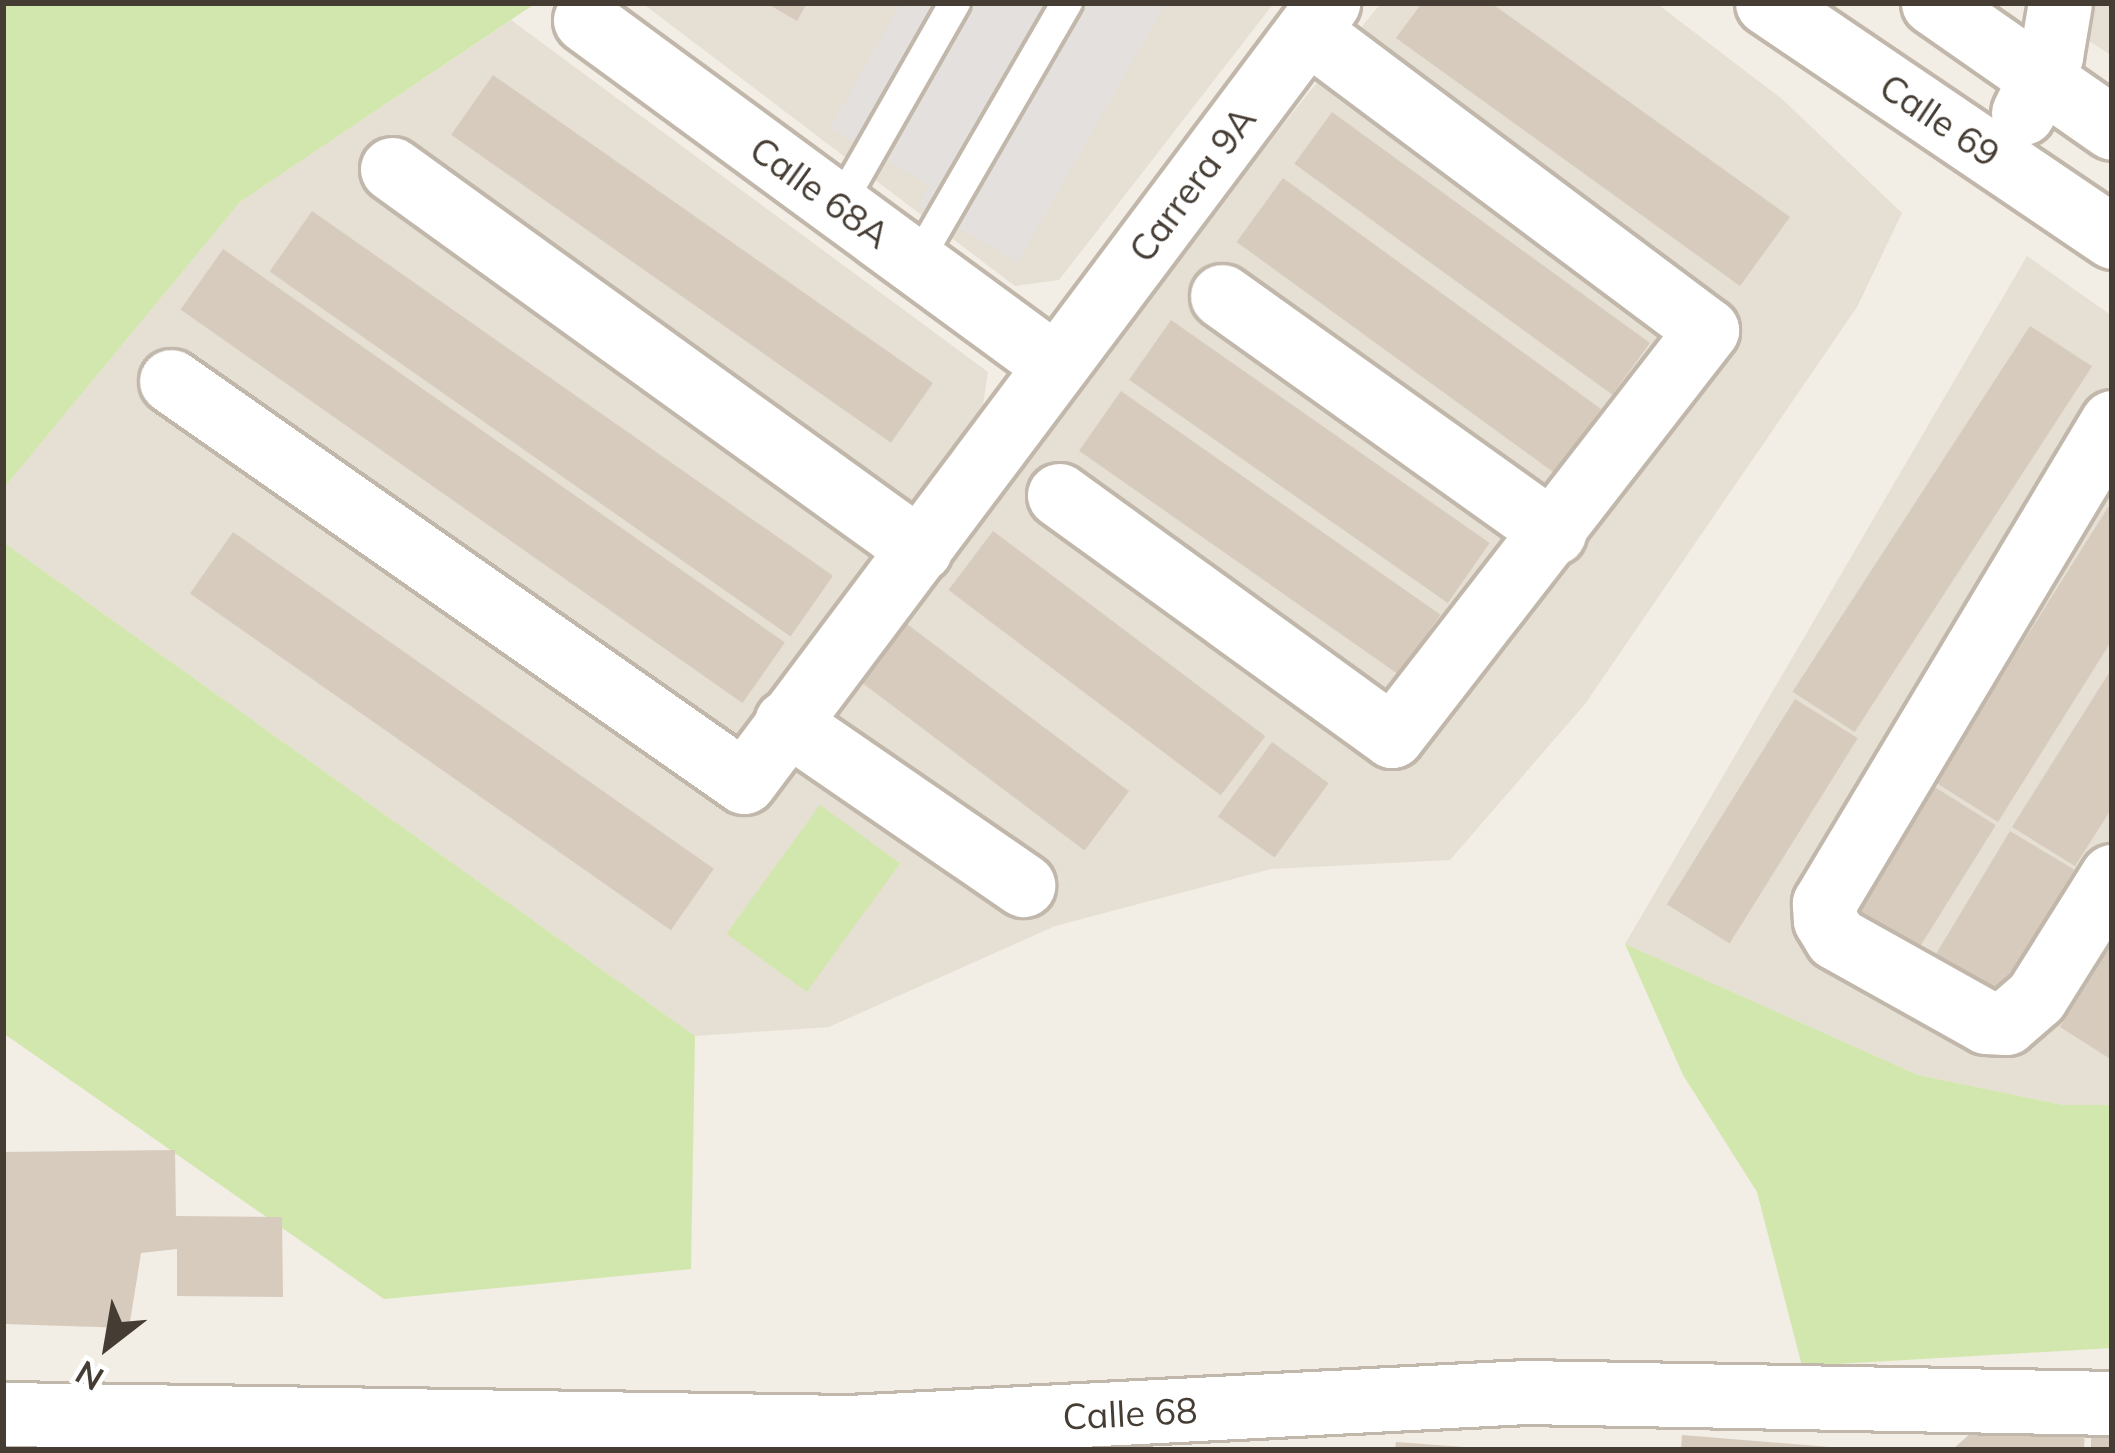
<!DOCTYPE html>
<html>
<head>
<meta charset="utf-8">
<style>
  body { margin:0 }
  #map { position:relative; width:2115px; height:1453px; overflow:hidden; background:#f2ede5; font-family:Mulish,sans-serif }
  div>[style] { position:absolute }
  .residential>* { inset:0; background:#e6dfd3 }
  .green>* { inset:0; background:#d2e7ad; transform-origin:0 0 }
  .parking>* { inset:0; background:#e3e0dd }
  .building>* { inset:0; background:#d7cbbd; transform-origin:0 0 }
  .roads { filter:drop-shadow(3px 0 #c1b7aa) drop-shadow(-3px 0 #c1b7aa) drop-shadow(0 3px #c1b7aa) drop-shadow(0 -3px #c1b7aa) }
  .lane>* { height:30px; margin:-15px; padding:0 15px; transform-origin:15px; border-radius:15px; background:#fff }
  .street>* { height:63px; margin:-31.5px; padding:0 31.5px; transform-origin:31.5px; border-radius:31.5px; background:#fff }
  span { translate:-50% -50%; white-space:nowrap; text-align:center; line-height:1.15; -webkit-text-stroke:10px #fff; paint-order:stroke }
  .street-label { font-size:36px; color:#453d34 }
  .frame { position:absolute; inset:0; border:6px solid #453d34; pointer-events:none }
  .north { position:absolute; left:48px; top:1285px; width:120px; height:120px; -webkit-text-stroke:9px #fff; paint-order:stroke; rotate:211deg; font-size:33px; font-weight:700; line-height:48px; text-align:center; color:#453d34 }
  .north::after { content:''; display:block; margin:auto; width:42px; height:54px; background:#453d34; clip-path:polygon(50% 0,100% 100%,50% 72%,0 100%) }
</style>
</head>
<body>
<div id="map">
  <div class="residential">
    <div style="clip-path:polygon(642px 3px,1274px 3px,1059px 280px,1015px 286px)"></div>
    <div style="clip-path:polygon(1381px 3px,1656px 3px,1782px 99px,1902px 213px,1857px 307px,1585px 704px,1450px 860px,1271px 869px,1055px 926px,829px 1027px,695px 1036px,3px 542px,3px 489px,240px 202px,511px 20px,988px 372px,983px 405px,1028px 441px)"></div>
    <div style="clip-path:polygon(2033px 3px,2112px 3px,2112px 56px)"></div>
    <div style="clip-path:polygon(2027px 256px,2112px 316px,2112px 1105px,2063px 1105px,1918px 1075px,1625px 944px)"></div>
  </div>
  <div class="green">
    <div style="clip-path:polygon(3px 3px,536px 3px,240px 202px,3px 489px)"></div>
    <div style="clip-path:polygon(3px 542px,695px 1036px,691px 1269px,384px 1299px,3px 1033px)"></div>
    <div style="left:820px;top:805px;width:99px;height:159px;rotate:36deg"></div>
    <div style="clip-path:polygon(1625px 944px,1918px 1075px,2063px 1105px,2112px 1105px,2112px 1348px,1802px 1366px,1757px 1192px,1683px 1075px)"></div>
  </div>
  <div class="parking">
    <div style="clip-path:polygon(901px 3px,1166px 3px,1018px 262px,918px 205px,929px 185px,830px 128px)"></div>
  </div>
  <div class="building">
    <div style="clip-path:polygon(766px 3px,807px 3px,797px 21px)"></div>
    <div style="clip-path:polygon(1422px 3px,1491px 3px,1790px 217px,1740px 286px,1396px 38px)"></div>
    <div style="left:493px;top:75px;width:537px;height:73px;rotate:35deg"></div>
    <div style="left:1332px;top:112px;width:393px;height:64px;rotate:36deg"></div>
    <div style="left:1283px;top:178px;width:393px;height:79px;rotate:36deg"></div>
    <div style="left:312px;top:211px;width:636px;height:74px;rotate:35deg"></div>
    <div style="left:223px;top:249px;width:686px;height:74px;rotate:35deg"></div>
    <div style="left:1171px;top:320px;width:389px;height:73px;rotate:35deg"></div>
    <div style="left:2030px;top:326px;width:74px;height:436px;rotate:33deg"></div>
    <div style="left:1121px;top:391px;width:390px;height:73px;rotate:35deg"></div>
    <div style="clip-path:polygon(2112px 501px,2112px 640px,1998px 822px,1935px 782px)"></div>
    <div style="left:993px;top:531px;width:341px;height:74px;rotate:37deg"></div>
    <div style="left:233px;top:532px;width:587px;height:75px;rotate:35deg"></div>
    <div style="left:895px;top:615px;width:293px;height:74px;rotate:37deg"></div>
    <div style="clip-path:polygon(2112px 668px,2112px 808px,2075px 866px,2012px 827px)"></div>
    <div style="left:1795px;top:699px;width:74px;height:242px;rotate:32deg"></div>
    <div style="left:1272px;top:742px;width:70px;height:92px;rotate:36deg"></div>
    <div style="left:1933px;top:786px;width:74px;height:145px;rotate:32deg"></div>
    <div style="left:2010px;top:831px;width:75px;height:145px;rotate:31deg"></div>
    <div style="clip-path:polygon(2112px 944px,2112px 1060px,2060px 1027px)"></div>
    <div style="clip-path:polygon(175px 1150px,176px 1216px,282px 1217px,283px 1297px,177px 1296px,177px 1249px,141px 1253px,129px 1328px,3px 1324px,3px 1152px)"></div>
    <div style="left:2091px;top:1426px;width:21px;height:24px"></div>
    <div style="clip-path:polygon(2085px 1427px,2084px 1450px,1952px 1450px,1972px 1432px)"></div>
    <div style="clip-path:polygon(1682px 1435px,1830px 1447px,1830px 1450px,1681px 1450px)"></div>
    <div style="clip-path:polygon(1396px 1442px,1464px 1447px,1464px 1450px,1395px 1450px)"></div>
  </div>
  <div class="roads">
    <div class="lane">
      <div style="left:839px;top:206px;width:234px;rotate:-60.3deg"></div>
      <div style="left:916px;top:263px;width:301px;rotate:-59.9deg"></div>
    </div>
    <div class="street">
      <div style="left:1767px;top:3px;width:417px;rotate:34.1deg"></div>
      <div style="left:1933px;top:3px;width:218px;rotate:34.9deg"></div>
      <div style="left:585px;top:20px;width:583px;rotate:36.28deg"></div>
      <div style="left:2023px;top:113px;width:64px;rotate:-63.8deg"></div>
      <div style="left:2051px;top:56px;width:54px;rotate:-80.4deg"></div>
      <div style="left:392px;top:169px;width:651px;rotate:35.81deg"></div>
      <div style="left:1222px;top:296px;width:408px;rotate:35.5deg"></div>
      <div style="left:171px;top:381px;width:699px;rotate:34.99deg"></div>
      <div style="left:744px;top:782px;width:974px;rotate:-53.14deg"></div>
      <div style="left:2112px;top:422px;width:561px;rotate:120.91deg"></div>
      <div style="left:1824px;top:903px;width:17px;rotate:87deg"></div>
      <div style="left:1825px;top:920px;width:21px;rotate:59deg"></div>
      <div style="left:1836px;top:938px;width:172px;rotate:29.2deg"></div>
      <div style="left:1986px;top:1022px;width:20px;rotate:3deg"></div>
      <div style="left:2006px;top:1023px;width:40px;rotate:-41deg"></div>
      <div style="left:2036px;top:997px;width:143px;rotate:-57.9deg"></div>
      <div style="left:1059px;top:495px;width:411px;rotate:35.9deg"></div>
      <div style="left:1392px;top:736px;width:514px;rotate:-52.19deg"></div>
      <div style="left:1707px;top:330px;width:499px;rotate:-143.2deg"></div>
      <div style="left:786px;top:722px;width:288px;rotate:34.5deg"></div>
      <div style="left:3px;top:1414px;width:846px;rotate:0.88deg"></div>
      <div style="left:849px;top:1427px;width:677px;rotate:-2.96deg"></div>
      <div style="left:1525px;top:1392px;width:587px;rotate:1.07deg"></div>
    </div>
  </div>
  <div class="street-label">
    <span style="left:1940px;top:120px;rotate:34deg">Calle 69</span>
    <span style="left:1192px;top:184px;rotate:-53deg">Carrera 9A</span>
    <span style="left:820px;top:192px;rotate:36deg">Calle 68A</span>
    <span style="left:1130px;top:1413px;rotate:-3deg">Calle 68</span>
  </div>
  <div class="frame"></div>
  <div class="north">N</div>
</div>
</body>
</html>
